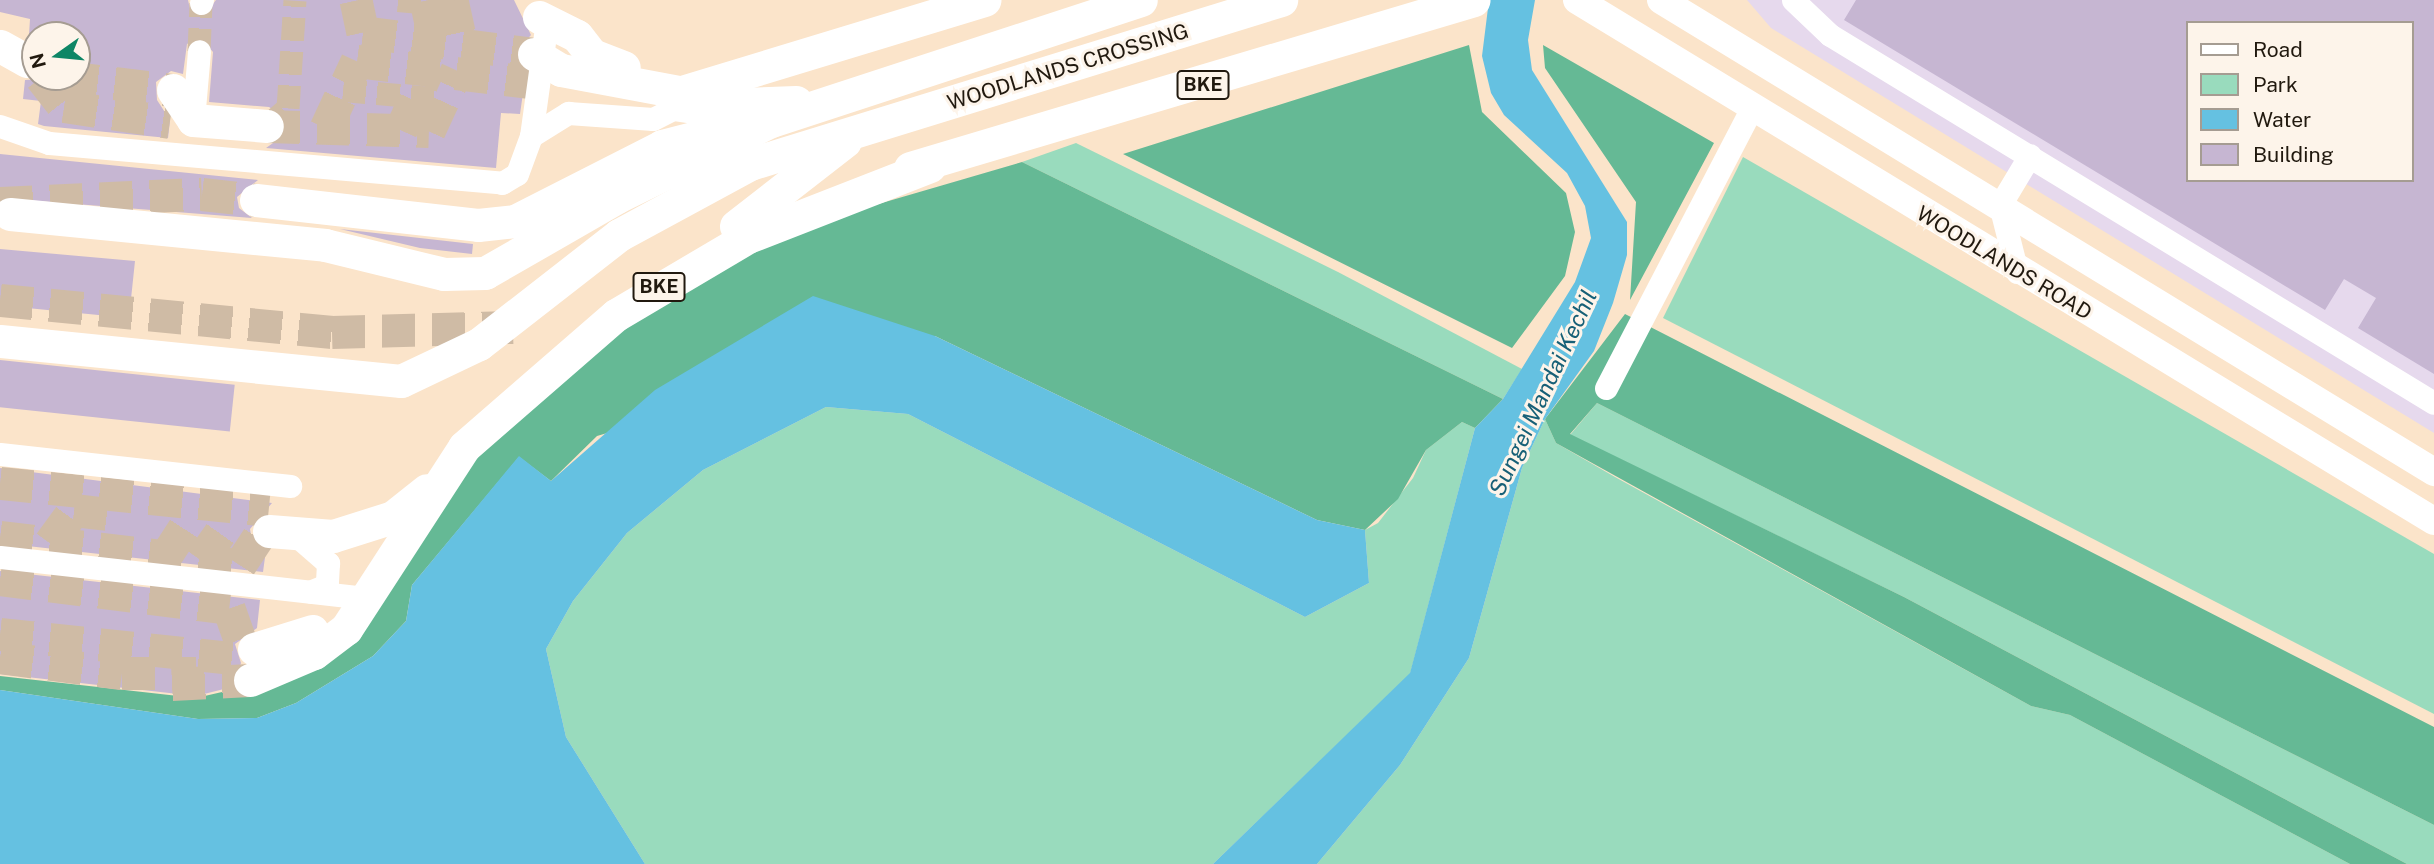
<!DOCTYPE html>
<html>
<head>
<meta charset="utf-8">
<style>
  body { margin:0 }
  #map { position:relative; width:2434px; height:864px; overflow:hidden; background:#fbe4ca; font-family:"Public Sans",sans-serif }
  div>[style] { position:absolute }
  .industrial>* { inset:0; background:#e6d9ed }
  .green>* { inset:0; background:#99dbbd }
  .forest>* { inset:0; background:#65b995 }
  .water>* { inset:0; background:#65c1e1 }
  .building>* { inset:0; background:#c6b6d2; transform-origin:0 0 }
  .minor-tunnel>* { height:23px; margin-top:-11.5px; transform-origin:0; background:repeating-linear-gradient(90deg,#cfbba5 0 23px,transparent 0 34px) }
  .highway-tunnel>* { height:33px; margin-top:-16.5px; transform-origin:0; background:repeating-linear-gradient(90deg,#cfbba5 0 33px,transparent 0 50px) }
  .minor>* { height:23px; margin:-11.5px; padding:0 11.5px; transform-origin:11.5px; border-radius:11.5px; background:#fff }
  .major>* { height:28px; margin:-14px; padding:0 14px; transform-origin:14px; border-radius:14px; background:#fff }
  .highway>* { height:33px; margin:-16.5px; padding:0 16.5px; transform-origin:16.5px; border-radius:16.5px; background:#fff }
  span { translate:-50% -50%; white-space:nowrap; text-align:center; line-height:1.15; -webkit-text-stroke:6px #fdf4ea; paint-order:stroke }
  .shield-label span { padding:2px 5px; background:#fdf4ea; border:2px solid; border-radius:5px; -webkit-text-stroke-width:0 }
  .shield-label { font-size:19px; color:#21190f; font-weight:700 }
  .street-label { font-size:21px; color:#21190f }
  .water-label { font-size:23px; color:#176077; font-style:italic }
  .legend { position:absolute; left:2186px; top:21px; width:228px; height:161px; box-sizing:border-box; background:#fdf4ea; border:2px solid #a59c92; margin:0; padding:9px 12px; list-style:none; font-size:21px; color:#21190f }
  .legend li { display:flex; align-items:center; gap:14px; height:35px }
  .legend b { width:35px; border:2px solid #a59c92 }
  .north { position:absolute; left:21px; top:21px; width:70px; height:70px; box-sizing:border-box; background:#fdf4ea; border:2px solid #a59c92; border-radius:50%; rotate:255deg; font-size:19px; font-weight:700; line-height:28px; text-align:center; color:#21190f }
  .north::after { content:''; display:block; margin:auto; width:24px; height:32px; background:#0e8666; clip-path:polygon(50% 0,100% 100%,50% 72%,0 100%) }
</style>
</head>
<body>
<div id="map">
  <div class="industrial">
    <div style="clip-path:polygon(evenodd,1747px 0,2434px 0,2434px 433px,1771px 28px,1747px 0,2187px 23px,2411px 23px,2411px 180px,2187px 180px,2187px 23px)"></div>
  </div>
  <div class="green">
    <div style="clip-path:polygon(1076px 143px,1338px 272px,1522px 369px,1503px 399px,1022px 162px)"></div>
    <div style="clip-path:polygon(1743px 157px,2434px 554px,2434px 714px,1663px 318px)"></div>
    <div style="clip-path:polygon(1597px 403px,2434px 825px,2434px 864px,2407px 864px,1904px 597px,1570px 435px)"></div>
    <div style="clip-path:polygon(826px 407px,908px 414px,1305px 617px,1369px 583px,1365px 530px,1378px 523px,1413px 478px,1426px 450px,1462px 422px,1475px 428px,1410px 674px,1213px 864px,645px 864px,566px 737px,546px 649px,573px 601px,627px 533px,703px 470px)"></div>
    <div style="clip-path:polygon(1545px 419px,1556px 443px,1615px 477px,2031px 706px,2070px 715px,2350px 864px,1317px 864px,1400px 765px,1469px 658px,1522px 468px)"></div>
  </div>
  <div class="forest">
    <div style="clip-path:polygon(1469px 45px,1482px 112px,1566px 193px,1575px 232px,1565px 276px,1512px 348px,1123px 154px)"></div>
    <div style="clip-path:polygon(1543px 45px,1714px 143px,1630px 300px,1636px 202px,1545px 68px)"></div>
    <div style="clip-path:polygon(1022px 162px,1503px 399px,1475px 428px,1462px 422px,1426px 450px,1398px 499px,1365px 530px,1317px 520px,935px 336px,597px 436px,551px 481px,519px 457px,412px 585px,406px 621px,373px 656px,296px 703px,257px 718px,198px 719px,0 690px,0 676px,196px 698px,248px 686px,316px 656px,486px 441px,611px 329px,744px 256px,844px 214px)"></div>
    <div style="clip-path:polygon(1625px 314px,2434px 727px,2434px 825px,1597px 403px,1570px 434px,1904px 597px,2407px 864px,2350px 864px,2070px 715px,2031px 706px,1556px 443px,1545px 419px)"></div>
  </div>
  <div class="water">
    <div style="clip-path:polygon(1489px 0,1535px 0,1528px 40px,1532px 70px,1627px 222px,1627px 255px,1613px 303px,1594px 351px,1545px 419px,1522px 468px,1469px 658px,1400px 765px,1317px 864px,1213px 864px,1410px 673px,1475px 428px,1503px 399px,1575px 282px,1591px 238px,1585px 206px,1567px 173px,1504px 115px,1491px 93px,1482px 56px)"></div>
    <div style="clip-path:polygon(813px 296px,935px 336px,1317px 520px,1365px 530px,1369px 583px,1305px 617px,908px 414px,826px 407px,703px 470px,627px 533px,573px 601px,546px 649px,566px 737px,645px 864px,0 864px,0 690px,198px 719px,257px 718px,296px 703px,373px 656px,406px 621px,412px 585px,519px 456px,551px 481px,655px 390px)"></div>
  </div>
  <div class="building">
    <div style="clip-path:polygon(0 0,188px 0,191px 13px,203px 17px,216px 0,514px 0,531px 35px,515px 53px,526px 72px,520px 114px,501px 113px,496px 168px,266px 148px,283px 136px,284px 117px,269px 107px,209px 102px,213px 52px,200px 37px,187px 44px,183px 74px,171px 71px,156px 82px,157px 100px,170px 120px,168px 138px,44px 126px,38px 124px,41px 101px,23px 99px,25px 80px,77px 77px,77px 35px,29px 35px,30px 19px,0 12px)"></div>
    <div style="clip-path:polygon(evenodd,1856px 0,2434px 0,2434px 374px,2358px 328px,2376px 298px,2344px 279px,2325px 310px,1844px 20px,1856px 0,2187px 23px,2411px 23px,2411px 180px,2187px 180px,2187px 23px)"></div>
    <div style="clip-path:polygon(0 154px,258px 180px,237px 197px,239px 208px,252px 218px,0 198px)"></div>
    <div style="clip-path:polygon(340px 229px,473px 244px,472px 254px,420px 248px)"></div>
    <div style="clip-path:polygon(0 249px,135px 261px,129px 318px,27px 308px,26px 318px,0 314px)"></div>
    <div style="left:0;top:360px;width:236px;height:47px;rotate:6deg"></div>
    <div style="clip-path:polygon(0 468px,272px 503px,250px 529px,252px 540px,266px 550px,263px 572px,0 543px)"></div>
    <div style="clip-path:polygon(0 571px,260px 600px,257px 628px,235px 644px,241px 663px,232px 687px,196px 696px,0 674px)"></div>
  </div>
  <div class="minor-tunnel">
    <div style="left:398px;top:0;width:56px;rotate:5.1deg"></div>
    <div style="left:199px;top:51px;width:48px;rotate:-87.6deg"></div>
    <div style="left:343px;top:90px;width:100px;rotate:5.1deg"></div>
    <div style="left:267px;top:126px;width:28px;rotate:-41deg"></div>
    <div style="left:288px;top:108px;width:108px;rotate:-86.3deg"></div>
  </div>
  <div class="highway-tunnel">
    <div style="left:356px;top:0;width:33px;rotate:78deg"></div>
    <div style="left:363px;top:32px;width:172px;rotate:7.3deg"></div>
    <div style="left:426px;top:0;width:43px;rotate:77.9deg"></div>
    <div style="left:452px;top:0;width:46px;rotate:77.5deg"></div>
    <div style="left:41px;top:77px;width:37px;rotate:52deg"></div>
    <div style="left:64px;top:106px;width:107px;rotate:8.6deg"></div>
    <div style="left:65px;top:77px;width:109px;rotate:6.9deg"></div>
    <div style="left:267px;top:126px;width:162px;rotate:1.8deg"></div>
    <div style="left:429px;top:131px;width:67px;rotate:-65.3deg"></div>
    <div style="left:326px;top:128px;width:74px;rotate:-65.2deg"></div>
    <div style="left:357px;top:61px;width:175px;rotate:6.9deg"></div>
    <div style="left:401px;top:130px;width:69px;rotate:-66deg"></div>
    <div style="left:0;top:203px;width:202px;rotate:-2.6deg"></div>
    <div style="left:202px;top:194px;width:54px;rotate:6.3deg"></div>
    <div style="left:0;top:300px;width:334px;rotate:5.5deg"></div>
    <div style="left:332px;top:332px;width:181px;rotate:-1.6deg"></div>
    <div style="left:0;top:483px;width:270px;rotate:5.7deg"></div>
    <div style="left:0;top:537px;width:242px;rotate:6.7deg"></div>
    <div style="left:240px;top:565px;width:42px;rotate:-56.7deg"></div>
    <div style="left:50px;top:543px;width:41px;rotate:-54deg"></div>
    <div style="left:74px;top:510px;width:42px;rotate:6.8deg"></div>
    <div style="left:166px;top:556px;width:40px;rotate:-57.1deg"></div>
    <div style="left:201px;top:560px;width:42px;rotate:-54.8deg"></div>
    <div style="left:0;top:579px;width:231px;rotate:7.2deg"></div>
    <div style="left:229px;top:608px;width:42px;rotate:70.7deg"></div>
    <div style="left:0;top:634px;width:254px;rotate:5.9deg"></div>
    <div style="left:0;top:657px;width:123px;rotate:7.5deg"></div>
    <div style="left:122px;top:673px;width:74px"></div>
    <div style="left:172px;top:684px;width:78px;rotate:-2.9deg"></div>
  </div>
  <div class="minor">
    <div style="left:1793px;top:0;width:51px;rotate:43.4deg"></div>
    <div style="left:1830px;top:35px;width:707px;rotate:31.35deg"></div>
    <div style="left:201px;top:3px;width:3px;rotate:-72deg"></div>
    <div style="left:193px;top:120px;width:69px;rotate:-85deg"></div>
    <div style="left:0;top:126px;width:52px;rotate:19.1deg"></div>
    <div style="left:49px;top:143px;width:455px;rotate:5deg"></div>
    <div style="left:502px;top:183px;width:17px;rotate:-31deg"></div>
    <div style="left:517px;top:174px;width:40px;rotate:-69.8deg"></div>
    <div style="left:531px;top:136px;width:44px;rotate:-31.9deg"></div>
    <div style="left:568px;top:113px;width:85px;rotate:4deg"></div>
    <div style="left:653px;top:119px;width:22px;rotate:-27deg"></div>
    <div style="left:673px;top:109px;width:68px;rotate:8.5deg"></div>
    <div style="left:531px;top:136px;width:116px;rotate:-82.1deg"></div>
    <div style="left:2017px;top:272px;width:69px;rotate:-104.2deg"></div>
    <div style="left:2000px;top:205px;width:58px;rotate:-59deg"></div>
    <div style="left:1606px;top:388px;width:314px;rotate:-62.5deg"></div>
    <div style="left:0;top:454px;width:292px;rotate:6.3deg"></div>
    <div style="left:298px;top:537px;width:40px;rotate:41deg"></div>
    <div style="left:328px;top:563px;width:22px;rotate:93deg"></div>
    <div style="left:327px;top:585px;width:18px;rotate:158deg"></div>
    <div style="left:0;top:557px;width:361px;rotate:6.4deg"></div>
  </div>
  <div class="major">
    <div style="left:1577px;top:0;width:1003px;rotate:31.3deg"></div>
    <div style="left:1661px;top:0;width:906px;rotate:31.41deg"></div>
  </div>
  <div class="highway">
    <div style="left:539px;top:17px;width:42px;rotate:26.6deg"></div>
    <div style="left:577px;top:36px;width:24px;rotate:52deg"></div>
    <div style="left:592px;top:55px;width:34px;rotate:21deg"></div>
    <div style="left:0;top:46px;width:31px;rotate:29deg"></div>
    <div style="left:534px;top:54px;width:31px;rotate:31deg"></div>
    <div style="left:561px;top:70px;width:185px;rotate:10.6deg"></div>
    <div style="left:743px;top:104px;width:53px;rotate:-2.2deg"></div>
    <div style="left:173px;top:90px;width:36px;rotate:56deg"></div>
    <div style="left:193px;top:120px;width:74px;rotate:4.6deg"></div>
    <div style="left:685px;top:91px;width:313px;rotate:-16.9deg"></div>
    <div style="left:910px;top:168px;width:588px;rotate:-16.59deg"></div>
    <div style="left:256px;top:200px;width:223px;rotate:6.4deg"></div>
    <div style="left:478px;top:225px;width:37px;rotate:-6deg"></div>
    <div style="left:515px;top:221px;width:165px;rotate:-27deg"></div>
    <div style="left:662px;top:146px;width:72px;rotate:-14.4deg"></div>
    <div style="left:10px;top:214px;width:317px;rotate:5.6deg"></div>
    <div style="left:325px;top:245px;width:122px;rotate:13.7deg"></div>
    <div style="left:444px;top:274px;width:41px;rotate:-1.4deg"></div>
    <div style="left:485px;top:273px;width:152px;rotate:-29.9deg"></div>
    <div style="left:617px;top:197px;width:172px;rotate:-26.3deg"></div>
    <div style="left:771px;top:121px;width:389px;rotate:-18.1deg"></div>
    <div style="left:736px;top:226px;width:138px;rotate:-37.9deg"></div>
    <div style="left:0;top:341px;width:403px;rotate:5.7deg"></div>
    <div style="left:401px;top:381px;width:86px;rotate:-25.4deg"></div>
    <div style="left:479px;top:344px;width:177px;rotate:-37.9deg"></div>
    <div style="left:619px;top:235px;width:149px;rotate:-28.5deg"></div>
    <div style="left:750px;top:164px;width:556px;rotate:-17.16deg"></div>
    <div style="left:269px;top:531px;width:64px;rotate:4.5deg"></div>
    <div style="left:333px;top:536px;width:63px;rotate:-17.6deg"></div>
    <div style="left:393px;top:517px;width:43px;rotate:-38.5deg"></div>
    <div style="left:254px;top:649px;width:61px;rotate:-17.2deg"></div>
    <div style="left:250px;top:680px;width:69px;rotate:-22.9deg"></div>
    <div style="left:314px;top:653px;width:40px;rotate:-37deg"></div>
    <div style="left:346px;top:629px;width:217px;rotate:-57deg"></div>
    <div style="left:464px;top:447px;width:201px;rotate:-41deg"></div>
    <div style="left:616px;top:315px;width:153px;rotate:-30.6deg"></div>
    <div style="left:748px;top:237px;width:195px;rotate:-21.3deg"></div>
  </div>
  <div class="shield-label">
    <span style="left:1203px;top:85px">BKE</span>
    <span style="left:659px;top:287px">BKE</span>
  </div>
  <div class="street-label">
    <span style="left:1068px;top:67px;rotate:-17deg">WOODLANDS CROSSING</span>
    <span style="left:2004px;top:263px;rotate:31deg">WOODLANDS ROAD</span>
  </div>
  <div class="water-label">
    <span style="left:1543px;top:393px;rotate:-65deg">Sungei Mandai Kechil</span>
  </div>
  <ul class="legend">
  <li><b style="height:9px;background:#fff"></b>Road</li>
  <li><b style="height:19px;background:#99dbbd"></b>Park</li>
  <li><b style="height:19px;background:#65c1e1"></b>Water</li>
  <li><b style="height:19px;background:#c6b6d2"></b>Building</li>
  </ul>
  <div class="north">N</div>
</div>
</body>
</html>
